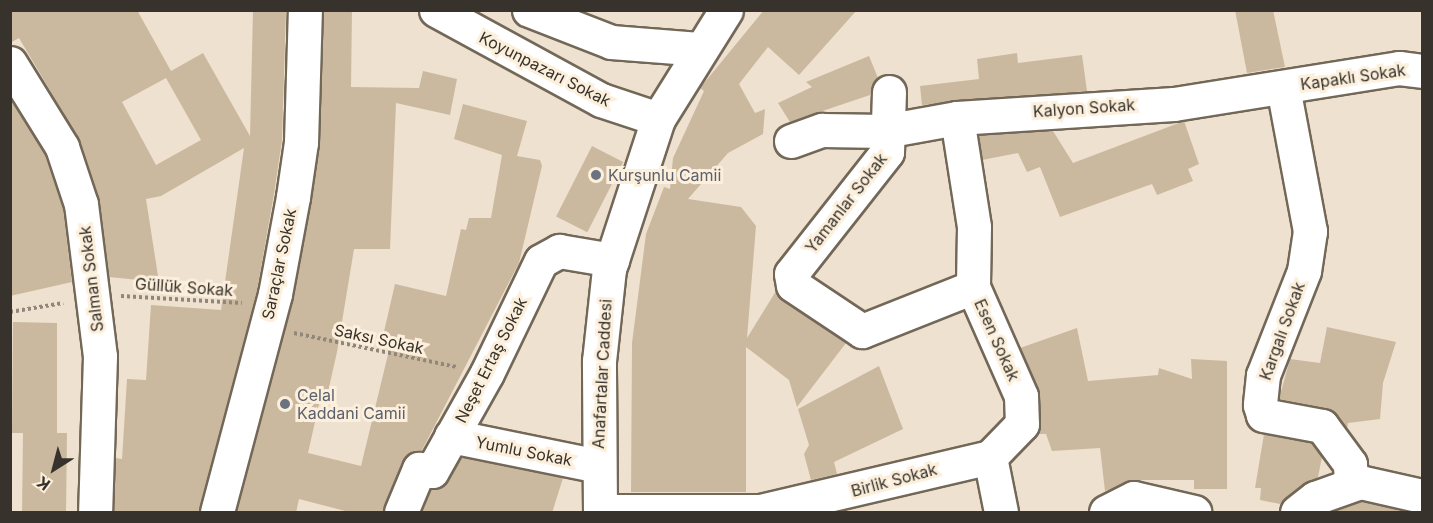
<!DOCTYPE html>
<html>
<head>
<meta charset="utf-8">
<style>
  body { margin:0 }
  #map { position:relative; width:1433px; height:523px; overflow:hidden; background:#eee1cf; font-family:Inter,sans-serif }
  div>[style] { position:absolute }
  .building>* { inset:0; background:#cbb99f; transform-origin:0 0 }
  .path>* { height:4px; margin-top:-2px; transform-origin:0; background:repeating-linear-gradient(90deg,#90877a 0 3px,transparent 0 6px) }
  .roads { filter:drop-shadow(2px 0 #736858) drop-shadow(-2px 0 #736858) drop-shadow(0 2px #736858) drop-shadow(0 -2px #736858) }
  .minor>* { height:33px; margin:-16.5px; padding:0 16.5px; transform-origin:16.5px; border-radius:16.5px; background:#fff }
  .major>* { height:33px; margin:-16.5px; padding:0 16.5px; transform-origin:16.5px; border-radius:16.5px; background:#fff }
  .dots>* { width:16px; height:16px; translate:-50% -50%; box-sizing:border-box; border:3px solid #fcefdc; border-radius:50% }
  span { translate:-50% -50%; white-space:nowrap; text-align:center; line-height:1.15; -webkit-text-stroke:6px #fcefdc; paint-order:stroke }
  .street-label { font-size:16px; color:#37322b }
  .worship-label { font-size:16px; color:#5b616d }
  .left { translate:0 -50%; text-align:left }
  .frame { position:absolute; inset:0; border:12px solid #37322b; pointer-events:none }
  .north { position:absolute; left:24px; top:439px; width:60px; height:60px; -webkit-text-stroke:4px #fcefdc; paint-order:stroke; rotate:216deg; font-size:16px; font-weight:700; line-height:24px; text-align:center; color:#37322b }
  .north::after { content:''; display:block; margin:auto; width:21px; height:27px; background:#37322b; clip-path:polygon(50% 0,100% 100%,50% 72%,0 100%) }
</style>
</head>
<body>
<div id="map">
  <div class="building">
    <div style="clip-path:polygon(evenodd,10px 10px,137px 10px,171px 71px,203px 53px,250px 136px,253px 10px,286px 10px,282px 140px,274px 194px,257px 290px,199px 513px,114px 513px,115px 458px,122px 459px,127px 379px,146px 380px,151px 305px,221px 310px,244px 148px,161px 196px,146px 199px,159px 282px,109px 277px,100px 201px,80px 141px,19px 38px,10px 43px,10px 10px,166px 78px,201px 140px,156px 165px,122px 102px,166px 78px)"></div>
    <div style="clip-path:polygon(324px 10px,352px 10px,351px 87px,419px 88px,423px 71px,457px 79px,450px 115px,396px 103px,390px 249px,354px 249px,337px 352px,328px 392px,322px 391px,308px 453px,361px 466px,391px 342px,382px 340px,395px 284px,446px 296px,461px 229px,466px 230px,469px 218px,491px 218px,502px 155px,454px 139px,463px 104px,527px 121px,517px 156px,540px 160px,542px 166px,519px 263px,422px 450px,413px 451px,402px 462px,383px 513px,353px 513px,299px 499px,296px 513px,236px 513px,293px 299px,311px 200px,320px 143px)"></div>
    <div style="clip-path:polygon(764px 10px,857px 10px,799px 75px,768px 47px,739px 84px,755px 113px,765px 109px,763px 134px,728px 153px,688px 199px,741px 207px,756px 226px,747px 338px,776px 291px,846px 343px,797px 407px,789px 380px,746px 347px,746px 492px,631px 492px,632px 343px,646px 234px,664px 187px,670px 189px,673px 158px,704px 91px,700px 88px)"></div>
    <div style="clip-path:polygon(1235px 10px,1273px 10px,1285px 67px,1247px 73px)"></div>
    <div style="clip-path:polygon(1017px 53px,1018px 63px,1082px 55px,1087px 91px,922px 105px,920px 86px,979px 79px,977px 59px)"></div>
    <div style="clip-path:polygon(869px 56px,878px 78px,870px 95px,790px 122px,778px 103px,812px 87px,806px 82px)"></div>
    <div style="clip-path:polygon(10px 99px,45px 155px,63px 208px,72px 282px,10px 296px)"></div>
    <div style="clip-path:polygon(1184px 121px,1199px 164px,1188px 169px,1193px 181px,1157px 195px,1152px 184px,1060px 217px,1040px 167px,1027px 172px,1018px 153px,982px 160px,979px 135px,1053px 131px,1073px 163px)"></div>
    <div style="left:592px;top:146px;width:35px;height:79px;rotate:27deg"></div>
    <div style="clip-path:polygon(13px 322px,57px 323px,57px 433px,67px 433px,66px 513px,22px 513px,23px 433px,12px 433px)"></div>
    <div style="clip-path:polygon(1327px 327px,1396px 342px,1383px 383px,1380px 419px,1348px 423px,1347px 429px,1326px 408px,1279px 399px,1290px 359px,1320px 363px)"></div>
    <div style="clip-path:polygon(1077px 328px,1088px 381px,1158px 375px,1159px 368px,1192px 379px,1191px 359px,1227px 361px,1227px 489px,1194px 489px,1194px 480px,1137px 480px,1105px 491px,1100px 448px,1052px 451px,1046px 434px,1037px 434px,1040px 395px,1020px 348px)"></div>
    <div style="clip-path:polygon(879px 366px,903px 429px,834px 462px,837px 474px,811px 480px,804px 454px,809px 445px,798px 409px)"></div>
    <div style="clip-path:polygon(1264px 434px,1311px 443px,1322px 457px,1318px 477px,1280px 504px,1260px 500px,1261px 488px,1255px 488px)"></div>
    <div style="clip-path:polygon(461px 457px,563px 478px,552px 513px,421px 513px,431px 489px,448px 481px)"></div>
    <div style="clip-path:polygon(1361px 501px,1398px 510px,1398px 513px,1330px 513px)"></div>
  </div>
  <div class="path">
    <div style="left:121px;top:296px;width:121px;rotate:3.3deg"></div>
    <div style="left:10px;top:312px;width:54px;rotate:-9.6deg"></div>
    <div style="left:294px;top:333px;width:167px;rotate:11.8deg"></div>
  </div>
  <div class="roads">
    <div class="minor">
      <div style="left:10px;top:63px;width:99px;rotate:58.2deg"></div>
      <div style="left:62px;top:147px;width:60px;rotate:71.6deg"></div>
      <div style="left:81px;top:204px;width:153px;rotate:82.9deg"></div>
      <div style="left:100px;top:356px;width:156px;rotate:91.8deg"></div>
      <div style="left:1283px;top:87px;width:147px;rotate:79.4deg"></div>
      <div style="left:1310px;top:231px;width:40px;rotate:98.5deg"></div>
      <div style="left:1304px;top:271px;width:112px;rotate:111.5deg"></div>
      <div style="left:1263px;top:375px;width:30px;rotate:96deg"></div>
      <div style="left:1260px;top:405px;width:10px;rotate:73deg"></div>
      <div style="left:1263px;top:415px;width:60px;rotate:10.6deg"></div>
      <div style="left:1322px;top:426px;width:47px;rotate:53.6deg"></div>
      <div style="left:1350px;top:464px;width:20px;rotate:87deg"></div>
      <div style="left:889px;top:92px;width:60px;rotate:91.9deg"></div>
      <div style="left:887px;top:152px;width:155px;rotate:128.2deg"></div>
      <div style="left:791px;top:274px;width:11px;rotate:80deg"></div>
      <div style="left:793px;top:285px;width:83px;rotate:33.7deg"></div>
      <div style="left:862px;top:331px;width:119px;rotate:-21.6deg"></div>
      <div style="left:957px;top:118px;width:110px;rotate:81.1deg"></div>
      <div style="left:974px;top:227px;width:60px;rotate:91deg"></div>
      <div style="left:973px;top:287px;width:119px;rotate:66.2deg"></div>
      <div style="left:1021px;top:396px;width:28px;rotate:88deg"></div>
      <div style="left:1022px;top:424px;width:46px;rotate:134.1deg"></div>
      <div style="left:990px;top:457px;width:56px;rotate:78.7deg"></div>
      <div style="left:791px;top:141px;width:33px;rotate:-20deg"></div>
      <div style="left:822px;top:130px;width:63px;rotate:0.9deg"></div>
      <div style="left:885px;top:131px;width:73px;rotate:-10.2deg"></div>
      <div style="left:957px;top:118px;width:217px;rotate:-3.7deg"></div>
      <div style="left:1174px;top:104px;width:228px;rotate:-9.1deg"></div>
      <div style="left:1399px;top:68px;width:23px;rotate:7deg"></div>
      <div style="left:451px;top:436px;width:150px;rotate:11.5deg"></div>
      <div style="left:600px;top:511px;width:160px"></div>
      <div style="left:760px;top:511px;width:236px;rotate:-13.2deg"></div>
      <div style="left:217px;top:512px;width:226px;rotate:-75.1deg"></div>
      <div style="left:275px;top:294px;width:99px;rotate:-79.5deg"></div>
      <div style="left:293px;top:197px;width:56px;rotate:-81.7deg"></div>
      <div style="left:301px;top:142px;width:132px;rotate:-88.3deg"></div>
      <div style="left:401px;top:512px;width:47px;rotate:-67.3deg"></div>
      <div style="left:419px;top:469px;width:13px;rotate:9deg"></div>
      <div style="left:432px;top:471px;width:112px;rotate:-60.7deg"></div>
      <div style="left:487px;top:373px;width:124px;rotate:-64.3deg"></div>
      <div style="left:541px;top:261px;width:21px;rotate:-29deg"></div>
      <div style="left:559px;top:251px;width:54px;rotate:9.6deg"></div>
      <div style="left:1106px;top:512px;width:31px;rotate:-27deg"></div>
      <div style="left:1134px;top:498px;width:62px;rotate:13.1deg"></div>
      <div style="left:1297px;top:512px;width:23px;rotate:-38deg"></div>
      <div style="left:1315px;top:498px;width:48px;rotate:-19.6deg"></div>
      <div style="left:1360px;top:482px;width:64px;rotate:12.7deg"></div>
    </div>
    <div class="major">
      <div style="left:436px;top:10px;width:188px;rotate:28.6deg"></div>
      <div style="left:601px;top:100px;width:60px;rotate:18.4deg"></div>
      <div style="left:529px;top:10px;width:88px;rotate:21.3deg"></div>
      <div style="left:611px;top:42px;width:88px;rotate:4.5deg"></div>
      <div style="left:600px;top:512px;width:151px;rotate:-90.4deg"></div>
      <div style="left:599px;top:361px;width:93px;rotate:-83.8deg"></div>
      <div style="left:609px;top:269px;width:158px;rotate:-71.9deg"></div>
      <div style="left:658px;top:119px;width:128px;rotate:-58deg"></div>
    </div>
  </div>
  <div class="dots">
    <div style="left:596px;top:175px;background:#6b7280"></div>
    <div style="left:285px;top:404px;background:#6b7280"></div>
  </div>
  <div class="street-label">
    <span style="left:545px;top:69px;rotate:27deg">Koyunpazarı Sokak</span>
    <span style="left:1353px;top:77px;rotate:-8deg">Kapaklı Sokak</span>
    <span style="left:1084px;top:108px;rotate:-4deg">Kalyon Sokak</span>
    <span style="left:846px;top:203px;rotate:-52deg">Yamanlar Sokak</span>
    <span style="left:279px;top:264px;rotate:-78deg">Saraçlar Sokak</span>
    <span style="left:91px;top:279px;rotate:-97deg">Salman Sokak</span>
    <span style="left:184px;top:287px;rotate:4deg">Güllük Sokak</span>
    <span style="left:1282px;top:331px;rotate:-70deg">Kargalı Sokak</span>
    <span style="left:379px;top:339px;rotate:12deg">Saksı Sokak</span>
    <span style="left:997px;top:340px;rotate:66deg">Esen Sokak</span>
    <span style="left:491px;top:360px;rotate:-63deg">Neşet Ertaş Sokak</span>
    <span style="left:602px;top:374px;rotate:-87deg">Anafartalar Caddesi</span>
    <span style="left:524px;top:451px;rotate:11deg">Yumlu Sokak</span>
    <span style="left:894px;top:480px;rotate:-15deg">Birlik Sokak</span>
  </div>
  <div class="worship-label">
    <span class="left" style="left:608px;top:175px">Kurşunlu Camii</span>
    <span class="left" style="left:297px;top:404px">Celal<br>Kaddani Camii</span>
  </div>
  <div class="frame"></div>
  <div class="north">K</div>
</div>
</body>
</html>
